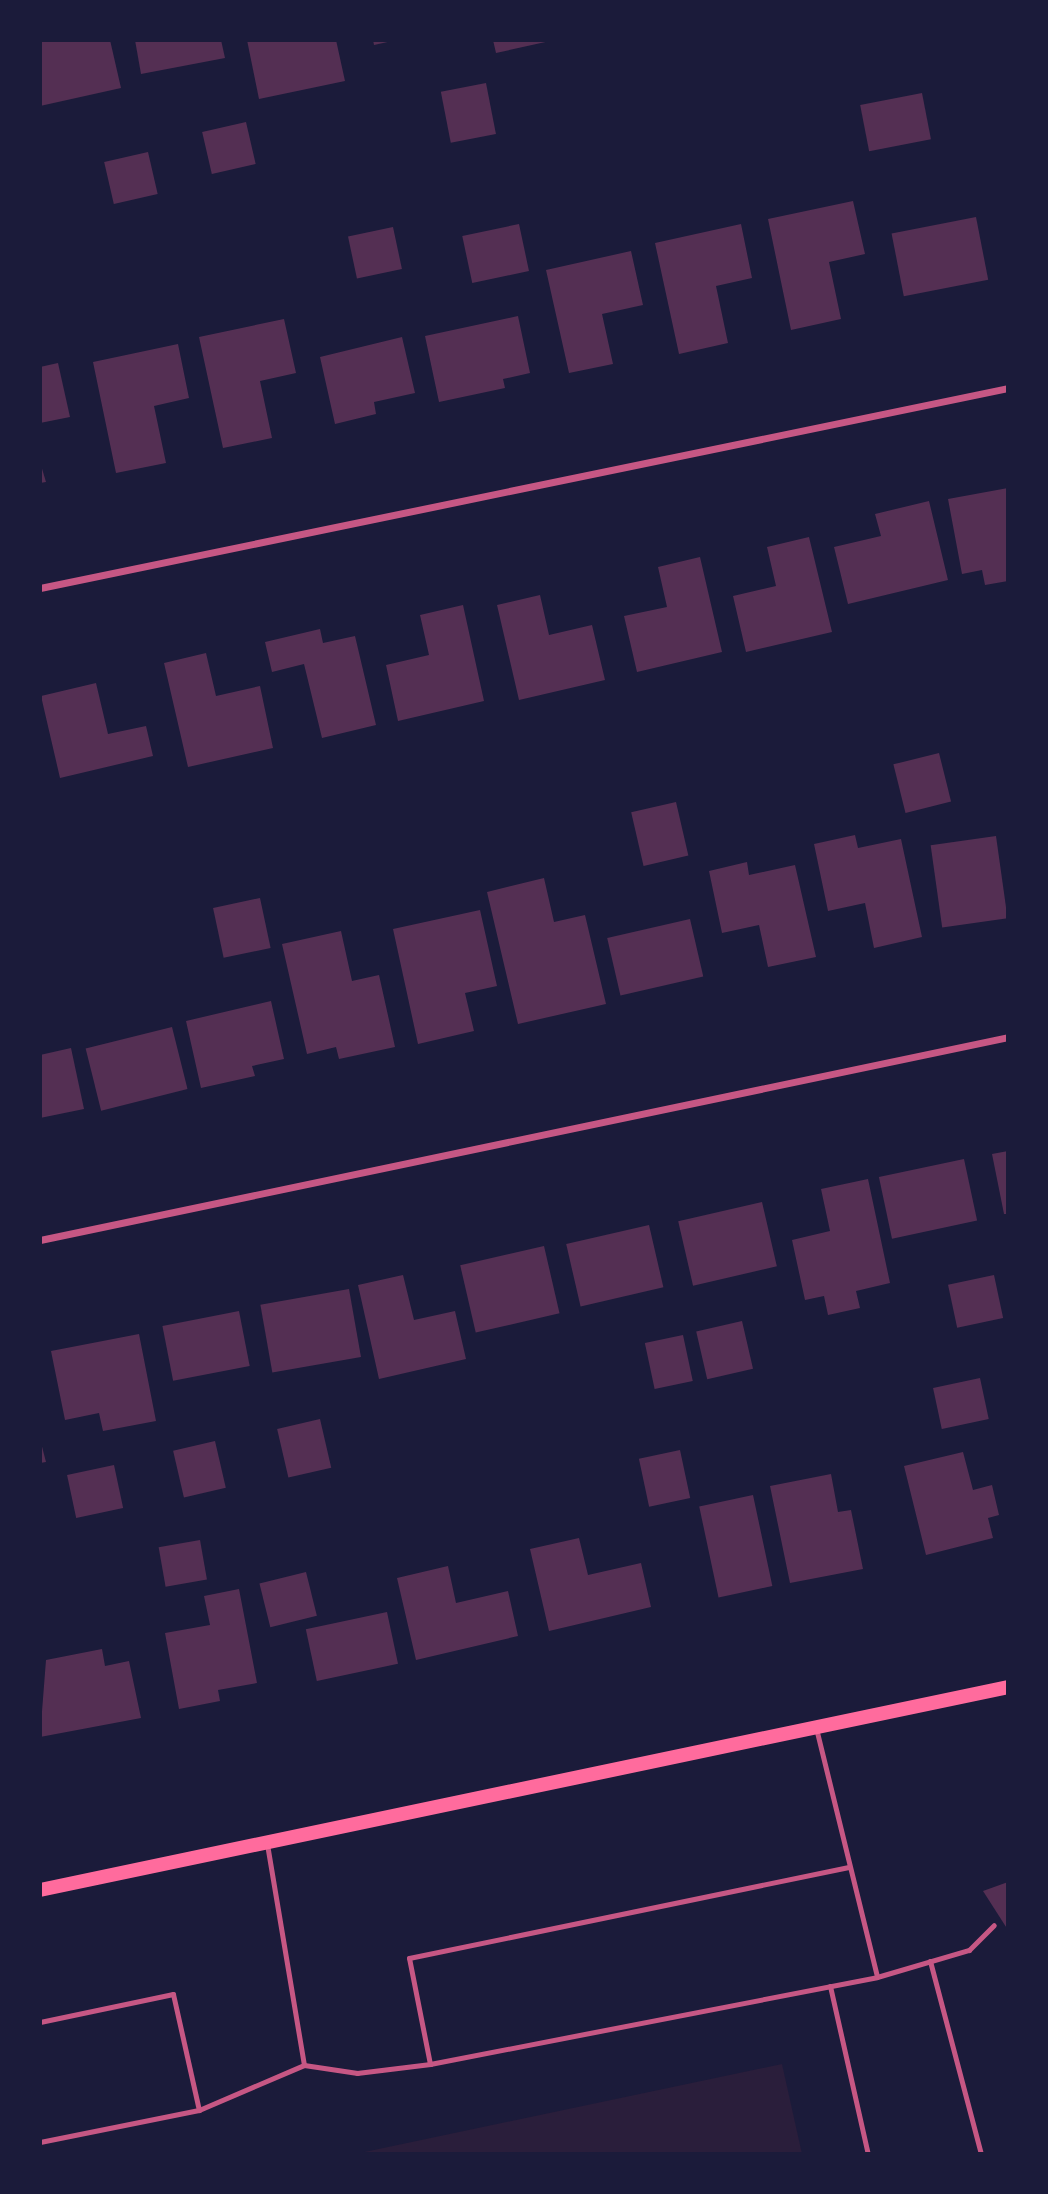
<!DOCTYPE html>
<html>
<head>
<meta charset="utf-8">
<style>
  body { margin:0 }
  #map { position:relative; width:1048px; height:2194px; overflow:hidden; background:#1b1b3a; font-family:"Open Sans",sans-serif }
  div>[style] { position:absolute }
  .green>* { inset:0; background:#2a1e3b }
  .building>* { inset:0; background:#542f53; transform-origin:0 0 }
  .service>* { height:5px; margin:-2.5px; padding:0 2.5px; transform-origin:2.5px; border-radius:2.5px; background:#c65784 }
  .minor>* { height:7px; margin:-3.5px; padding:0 3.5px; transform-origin:3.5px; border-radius:3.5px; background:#c65784 }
  .secondary>* { height:14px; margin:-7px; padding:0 7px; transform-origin:7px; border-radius:7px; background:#ff6b9d }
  span { translate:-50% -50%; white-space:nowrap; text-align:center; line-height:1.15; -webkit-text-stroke:7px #1b1b3a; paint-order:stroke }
  .frame { position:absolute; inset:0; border:42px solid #1b1b3a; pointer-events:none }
</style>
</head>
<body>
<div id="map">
  <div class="green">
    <div style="clip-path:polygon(782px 2064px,802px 2154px,355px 2154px)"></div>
  </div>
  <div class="building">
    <div style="clip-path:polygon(40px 40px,110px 40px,121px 88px,40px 106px)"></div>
    <div style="clip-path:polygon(135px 40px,221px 40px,225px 58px,141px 74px)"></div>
    <div style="clip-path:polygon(247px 40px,336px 40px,345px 81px,259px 99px)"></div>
    <div style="clip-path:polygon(373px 40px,392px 40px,392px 41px,374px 45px)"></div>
    <div style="clip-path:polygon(493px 40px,550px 40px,550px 41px,496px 53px)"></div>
    <div style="left:486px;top:83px;width:52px;height:46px;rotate:79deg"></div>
    <div style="left:922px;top:93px;width:47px;height:63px;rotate:79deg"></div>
    <div style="left:246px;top:122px;width:43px;height:45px;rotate:77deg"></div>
    <div style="left:148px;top:152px;width:43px;height:45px;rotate:77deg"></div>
    <div style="clip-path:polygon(853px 201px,865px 254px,829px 262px,841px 319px,791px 330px,768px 219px)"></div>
    <div style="left:976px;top:217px;width:64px;height:86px;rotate:79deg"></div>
    <div style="left:519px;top:224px;width:48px;height:58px;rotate:78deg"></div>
    <div style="clip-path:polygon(741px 224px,752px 278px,716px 286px,728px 343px,679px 354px,655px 243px)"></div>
    <div style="left:393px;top:227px;width:43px;height:46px;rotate:78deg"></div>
    <div style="clip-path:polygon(631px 251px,643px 305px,602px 314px,613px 364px,569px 373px,546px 270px)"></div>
    <div style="clip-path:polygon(518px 316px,530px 373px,503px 379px,505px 388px,439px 402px,425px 336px)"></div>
    <div style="clip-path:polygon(284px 319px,296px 373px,260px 381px,272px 438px,223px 448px,199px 337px)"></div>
    <div style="clip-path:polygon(402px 337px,415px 393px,374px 402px,376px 414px,335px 424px,320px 357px)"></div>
    <div style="clip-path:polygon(178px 344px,189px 398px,154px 406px,166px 463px,116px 473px,93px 362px)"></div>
    <div style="clip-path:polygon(58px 363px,70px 417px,40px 423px,40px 367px)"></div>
    <div style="clip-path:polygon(40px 462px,46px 482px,40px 483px)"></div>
    <div style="clip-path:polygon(1008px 488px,1008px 581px,985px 585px,982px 570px,962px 574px,948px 499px)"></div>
    <div style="clip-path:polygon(929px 501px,948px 580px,848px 604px,834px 547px,881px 536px,875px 514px)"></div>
    <div style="clip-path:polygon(809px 537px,832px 632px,746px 652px,733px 596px,776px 586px,767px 547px)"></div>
    <div style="clip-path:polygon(700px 557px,722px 652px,637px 672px,624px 616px,667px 607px,658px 567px)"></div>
    <div style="clip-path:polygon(540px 595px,549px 635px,592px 625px,605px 680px,519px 700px,497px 605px)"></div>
    <div style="clip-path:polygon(463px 605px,484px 701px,398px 721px,386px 665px,429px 655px,420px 615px)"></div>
    <div style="clip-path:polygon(320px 629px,323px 643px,355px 636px,376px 725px,322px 738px,304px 664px,272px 672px,265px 642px)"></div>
    <div style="clip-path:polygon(206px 653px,216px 696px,260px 686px,273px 748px,188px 767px,164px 663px)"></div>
    <div style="clip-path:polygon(96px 683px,108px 734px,146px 726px,153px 756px,60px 778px,41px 696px)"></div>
    <div style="left:939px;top:753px;width:50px;height:47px;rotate:76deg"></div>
    <div style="left:676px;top:802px;width:55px;height:46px;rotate:77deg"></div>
    <div style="clip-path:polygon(855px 835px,858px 848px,901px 839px,922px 937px,874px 948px,865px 903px,828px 911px,814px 844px)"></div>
    <div style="left:996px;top:836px;width:83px;height:66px;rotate:82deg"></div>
    <div style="clip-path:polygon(747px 862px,749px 875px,795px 865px,816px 957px,768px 967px,759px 925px,722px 933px,709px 871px)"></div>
    <div style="clip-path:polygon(544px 878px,554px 922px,585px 915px,606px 1004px,518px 1024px,487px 892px)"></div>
    <div style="left:260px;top:898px;width:51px;height:48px;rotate:78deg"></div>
    <div style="clip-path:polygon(480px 910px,497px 986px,465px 993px,474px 1031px,418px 1044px,393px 929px)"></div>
    <div style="left:690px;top:919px;width:59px;height:85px;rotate:77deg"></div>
    <div style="clip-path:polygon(341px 931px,352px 981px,379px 975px,395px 1047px,339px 1059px,336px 1047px,307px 1054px,282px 944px)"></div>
    <div style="clip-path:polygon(271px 1001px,284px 1059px,252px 1066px,255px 1076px,201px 1088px,186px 1021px)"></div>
    <div style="left:172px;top:1027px;width:64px;height:89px;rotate:76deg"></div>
    <div style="clip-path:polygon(71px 1048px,84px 1109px,40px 1118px,40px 1055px)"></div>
    <div style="clip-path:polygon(1008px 1151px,1008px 1214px,1004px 1214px,992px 1154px)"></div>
    <div style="left:964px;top:1159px;width:63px;height:87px;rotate:78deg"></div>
    <div style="clip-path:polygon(868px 1179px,890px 1283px,856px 1291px,860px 1308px,828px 1315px,824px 1296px,805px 1300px,792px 1240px,830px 1231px,821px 1189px)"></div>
    <div style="left:762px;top:1202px;width:66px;height:86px;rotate:77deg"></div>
    <div style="left:649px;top:1225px;width:64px;height:85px;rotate:77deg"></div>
    <div style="left:544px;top:1246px;width:69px;height:86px;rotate:77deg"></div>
    <div style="clip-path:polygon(403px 1275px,414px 1320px,455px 1311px,466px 1359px,379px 1379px,358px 1285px)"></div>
    <div style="left:994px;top:1275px;width:44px;height:47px;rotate:78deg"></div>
    <div style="left:349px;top:1289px;width:69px;height:90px;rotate:80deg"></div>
    <div style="left:239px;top:1311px;width:56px;height:78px;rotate:79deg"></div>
    <div style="left:742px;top:1321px;width:49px;height:47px;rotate:77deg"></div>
    <div style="clip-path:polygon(139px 1334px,156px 1421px,103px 1431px,99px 1413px,65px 1420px,51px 1351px)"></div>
    <div style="left:683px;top:1335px;width:47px;height:39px;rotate:78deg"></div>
    <div style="left:980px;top:1378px;width:42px;height:48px;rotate:78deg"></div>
    <div style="left:320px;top:1419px;width:50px;height:44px;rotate:77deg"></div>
    <div style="clip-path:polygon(40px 1439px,46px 1462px,40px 1463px)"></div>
    <div style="left:215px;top:1441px;width:48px;height:43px;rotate:77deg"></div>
    <div style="left:680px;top:1450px;width:49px;height:42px;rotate:78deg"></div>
    <div style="clip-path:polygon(963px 1452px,973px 1490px,992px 1485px,999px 1515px,988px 1518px,993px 1538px,926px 1555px,904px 1466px)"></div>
    <div style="left:114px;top:1465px;width:44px;height:48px;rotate:78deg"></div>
    <div style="clip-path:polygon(831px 1474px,838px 1512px,851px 1510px,863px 1569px,790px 1583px,770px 1486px)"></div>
    <div style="left:753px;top:1495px;width:93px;height:55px;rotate:78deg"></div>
    <div style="clip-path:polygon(579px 1538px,588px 1575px,641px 1563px,651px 1607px,549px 1631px,530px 1549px)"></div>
    <div style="left:200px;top:1540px;width:40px;height:42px;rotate:80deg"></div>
    <div style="clip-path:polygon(448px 1566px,456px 1603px,508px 1591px,518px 1636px,416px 1660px,397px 1578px)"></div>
    <div style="left:306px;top:1572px;width:45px;height:48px;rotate:76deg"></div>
    <div style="clip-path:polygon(239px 1589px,257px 1683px,218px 1690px,220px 1701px,179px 1709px,165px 1633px,210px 1625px,204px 1596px)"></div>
    <div style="left:387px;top:1612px;width:53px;height:83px;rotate:78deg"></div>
    <div style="clip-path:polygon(102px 1649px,105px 1666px,129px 1661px,141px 1718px,40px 1737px,46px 1660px)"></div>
    <div style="clip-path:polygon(1008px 1882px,1008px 1930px,983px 1891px)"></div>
  </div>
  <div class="service">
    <div style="left:816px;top:1728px;width:256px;rotate:76.2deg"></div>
    <div style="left:267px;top:1844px;width:224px;rotate:80.5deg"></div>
    <div style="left:930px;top:1961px;width:200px;rotate:75.2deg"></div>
    <div style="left:830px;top:1986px;width:172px;rotate:77.3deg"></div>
    <div style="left:40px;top:2022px;width:136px;rotate:-11.9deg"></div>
    <div style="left:173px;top:1994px;width:119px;rotate:77.4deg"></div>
    <div style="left:430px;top:2064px;width:108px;rotate:-101.2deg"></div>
    <div style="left:409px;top:1958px;width:449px;rotate:-11.7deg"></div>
    <div style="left:40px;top:2142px;width:162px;rotate:-11.4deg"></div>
    <div style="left:199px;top:2110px;width:114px;rotate:-23.2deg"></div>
    <div style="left:304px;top:2065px;width:54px;rotate:8.6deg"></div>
    <div style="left:357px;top:2073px;width:74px;rotate:-7deg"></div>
    <div style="left:430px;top:2064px;width:455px;rotate:-11deg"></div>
    <div style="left:877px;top:1977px;width:96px;rotate:-16.4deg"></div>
    <div style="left:969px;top:1950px;width:35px;rotate:-45deg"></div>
  </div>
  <div class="minor">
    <div style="left:40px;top:588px;width:988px;rotate:-11.67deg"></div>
    <div style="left:40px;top:1240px;width:989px;rotate:-11.84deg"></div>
  </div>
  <div class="secondary">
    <div style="left:40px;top:1890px;width:989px;rotate:-11.84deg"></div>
  </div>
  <div class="frame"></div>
</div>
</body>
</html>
